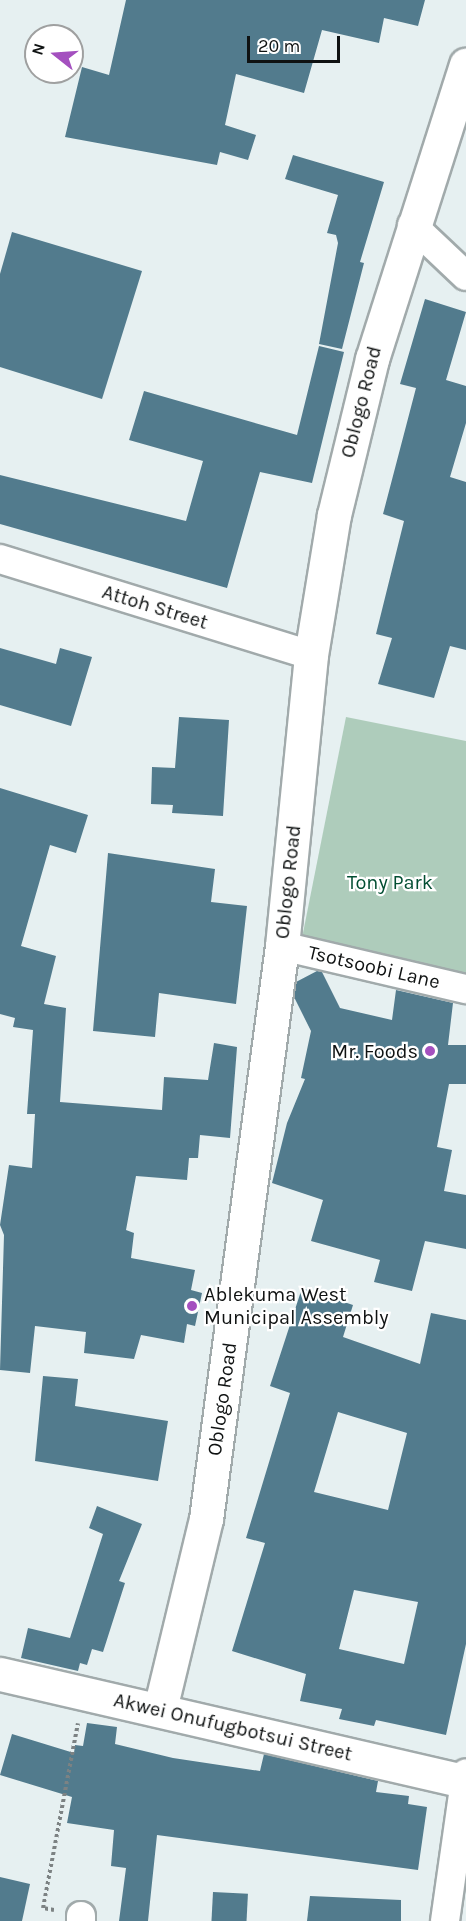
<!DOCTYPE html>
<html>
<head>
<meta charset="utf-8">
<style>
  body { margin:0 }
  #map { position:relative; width:466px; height:1921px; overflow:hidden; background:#e6f0f1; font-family:Karla,sans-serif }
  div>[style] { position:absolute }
  .green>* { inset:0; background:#aeccbb }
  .building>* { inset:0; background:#527b8d; transform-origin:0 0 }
  .path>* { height:4px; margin-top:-2px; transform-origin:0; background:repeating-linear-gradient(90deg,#7c8283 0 3px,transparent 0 6px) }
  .roads { filter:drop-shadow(2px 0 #a1aaab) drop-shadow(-2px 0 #a1aaab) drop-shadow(0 2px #a1aaab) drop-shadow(0 -2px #a1aaab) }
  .street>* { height:28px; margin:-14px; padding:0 14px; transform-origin:14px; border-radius:14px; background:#fff }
  .secondary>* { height:33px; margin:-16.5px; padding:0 16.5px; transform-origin:16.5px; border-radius:16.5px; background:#fff }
  .dots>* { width:16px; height:16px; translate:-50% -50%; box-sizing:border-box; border:3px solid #fff; border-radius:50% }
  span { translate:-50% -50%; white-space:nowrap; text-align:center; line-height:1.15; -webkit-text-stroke:4.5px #fff; paint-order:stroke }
  .street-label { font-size:20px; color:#0f1212 }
  .park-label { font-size:20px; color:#024e32 }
  .poi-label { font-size:20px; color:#0f1212 }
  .right { translate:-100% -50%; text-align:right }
  .left { translate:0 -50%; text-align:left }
  .north { position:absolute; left:24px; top:24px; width:60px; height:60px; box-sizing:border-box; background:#fff; border:2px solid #9fa0a0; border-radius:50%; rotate:287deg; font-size:16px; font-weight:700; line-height:24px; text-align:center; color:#0f1212 }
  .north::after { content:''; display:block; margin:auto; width:21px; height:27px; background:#a450bf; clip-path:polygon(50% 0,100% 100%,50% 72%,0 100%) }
  .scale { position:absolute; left:247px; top:36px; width:93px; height:27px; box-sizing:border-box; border:3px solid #0f1212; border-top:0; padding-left:8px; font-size:18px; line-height:21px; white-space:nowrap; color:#0f1212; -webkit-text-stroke:4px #fff; paint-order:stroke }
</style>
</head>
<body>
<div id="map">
  <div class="green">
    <div style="clip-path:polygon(346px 717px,466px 741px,466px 976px,301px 943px)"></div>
  </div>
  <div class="building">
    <div style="clip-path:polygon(126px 0,425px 0,418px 26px,384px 18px,379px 43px,322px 30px,304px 93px,236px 74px,225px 125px,256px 135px,248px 160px,220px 152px,217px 165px,65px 137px,82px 67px,109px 75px)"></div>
    <div style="clip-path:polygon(293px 155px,384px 182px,360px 262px,364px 263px,342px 349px,319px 344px,338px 243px,336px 235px,327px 233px,338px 195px,285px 179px)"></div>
    <div style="clip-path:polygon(12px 232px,142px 271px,102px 399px,0 367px,0 274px)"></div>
    <div style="clip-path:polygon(425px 299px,466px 312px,446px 380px,466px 386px,466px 423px,450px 477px,466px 482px,466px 650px,450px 646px,434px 698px,378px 684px,392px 638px,376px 634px,404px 521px,383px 514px,416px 388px,400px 384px)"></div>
    <div style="clip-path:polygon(319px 346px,344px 352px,312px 483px,260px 472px,227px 588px,0 524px,0 475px,186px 521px,203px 461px,129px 440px,144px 391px,297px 435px)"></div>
    <div style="clip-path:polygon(0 648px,56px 664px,60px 648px,92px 657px,71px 726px,0 705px)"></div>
    <div style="clip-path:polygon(179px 717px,229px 720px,223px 816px,172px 813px,173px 805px,151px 804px,152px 767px,175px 768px)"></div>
    <div style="clip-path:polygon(0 788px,88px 815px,76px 853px,50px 845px,21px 946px,56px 956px,44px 1004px,66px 1008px,60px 1102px,162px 1110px,164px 1077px,208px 1080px,214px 1043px,237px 1047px,230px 1138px,200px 1135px,198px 1158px,189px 1158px,187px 1180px,136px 1176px,126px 1230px,134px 1233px,131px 1258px,195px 1270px,191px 1290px,202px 1293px,195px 1326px,187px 1324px,184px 1343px,141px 1335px,134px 1359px,84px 1353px,86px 1332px,35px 1326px,30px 1373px,0 1370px,4px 1235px,0 1225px,9px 1165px,32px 1168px,35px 1114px,27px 1114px,33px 1030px,13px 1027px,15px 1018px,0 1014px)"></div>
    <div style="clip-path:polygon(108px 853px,215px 869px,211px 902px,247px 906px,236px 1004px,159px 993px,155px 1037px,93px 1031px)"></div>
    <div style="clip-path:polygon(317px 971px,322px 972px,340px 1008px,392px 1020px,396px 990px,453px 1003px,448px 1045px,466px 1045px,466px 1084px,449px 1084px,437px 1147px,452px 1150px,444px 1191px,466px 1195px,466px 1249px,425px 1241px,412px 1291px,374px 1282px,380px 1260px,311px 1241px,323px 1200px,272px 1183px,287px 1123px,305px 1079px,301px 1078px,311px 1031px,294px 997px,296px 982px)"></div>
    <div style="clip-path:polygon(evenodd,302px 1288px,353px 1305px,343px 1337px,420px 1364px,431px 1313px,466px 1320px,466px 1644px,446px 1735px,376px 1720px,374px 1726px,339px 1719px,342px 1709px,300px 1701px,306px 1674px,232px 1651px,265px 1543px,246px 1538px,290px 1393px,270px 1386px,302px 1288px,338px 1412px,407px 1433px,388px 1510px,314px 1492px,338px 1412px,302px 1288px,354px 1590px,418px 1602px,404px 1664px,339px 1649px,354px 1590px)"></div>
    <div style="clip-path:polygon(43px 1376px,78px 1379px,75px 1406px,168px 1421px,158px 1481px,35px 1461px)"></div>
    <div style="clip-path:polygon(97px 1506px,142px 1524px,119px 1581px,125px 1583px,103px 1652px,92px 1649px,87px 1665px,80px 1663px,78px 1671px,21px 1658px,28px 1628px,70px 1638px,103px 1534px,89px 1528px)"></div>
    <div style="clip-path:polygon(87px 1723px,117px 1727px,115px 1744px,173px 1758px,260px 1771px,264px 1754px,378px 1781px,376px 1792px,409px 1796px,408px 1804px,427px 1807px,418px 1870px,157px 1835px,148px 1921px,119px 1921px,126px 1868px,111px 1866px,114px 1830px,67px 1823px,72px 1797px,0 1775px,12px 1734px,74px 1753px,75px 1745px,83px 1746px)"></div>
    <div style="clip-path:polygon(0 1877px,30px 1884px,22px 1921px,0 1921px)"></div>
    <div style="left:213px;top:1892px;width:35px;height:29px;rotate:3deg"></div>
    <div style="clip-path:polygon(310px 1896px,401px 1900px,401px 1921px,307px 1921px)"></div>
  </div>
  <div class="path">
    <div style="left:54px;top:1910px;width:11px;rotate:-170deg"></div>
    <div style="left:43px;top:1908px;width:188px;rotate:-79.3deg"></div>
  </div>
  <div class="roads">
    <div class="street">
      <div style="left:412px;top:225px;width:74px;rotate:43.4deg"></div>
      <div style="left:0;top:559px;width:325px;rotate:17.2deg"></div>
      <div style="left:282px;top:946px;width:189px;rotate:13.2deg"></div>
      <div style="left:81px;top:1921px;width:5px;rotate:-90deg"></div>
      <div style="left:445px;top:1921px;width:149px;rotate:-81.9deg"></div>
    </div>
    <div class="secondary">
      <div style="left:0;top:1674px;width:478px;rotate:13deg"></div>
      <div style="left:160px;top:1709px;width:195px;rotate:-76.4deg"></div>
      <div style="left:206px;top:1519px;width:578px;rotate:-82.44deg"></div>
      <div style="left:282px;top:946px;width:292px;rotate:-84.3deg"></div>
      <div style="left:311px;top:655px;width:142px;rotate:-80.7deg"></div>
      <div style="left:334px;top:515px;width:161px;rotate:-76.3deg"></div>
      <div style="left:372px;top:359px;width:309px;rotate:-72.3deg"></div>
    </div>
  </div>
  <div class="dots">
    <div style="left:430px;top:1051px;background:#a450bf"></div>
    <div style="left:192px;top:1306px;background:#a450bf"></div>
  </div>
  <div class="street-label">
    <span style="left:361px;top:402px;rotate:-76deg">Oblogo Road</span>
    <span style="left:155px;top:607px;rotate:17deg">Attoh Street</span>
    <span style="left:288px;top:882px;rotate:-84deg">Oblogo Road</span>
    <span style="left:374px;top:967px;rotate:13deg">Tsotsoobi Lane</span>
    <span style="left:222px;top:1399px;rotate:-82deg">Oblogo Road</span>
    <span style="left:233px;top:1727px;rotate:13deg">Akwei Onufugbotsui Street</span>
  </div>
  <div class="park-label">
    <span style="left:390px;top:882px">Tony Park</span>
  </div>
  <div class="poi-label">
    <span class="right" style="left:418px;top:1051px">Mr. Foods</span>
    <span class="left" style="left:204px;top:1306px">Ablekuma West<br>Municipal Assembly</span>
  </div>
  <div class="north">N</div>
  <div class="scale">20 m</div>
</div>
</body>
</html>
